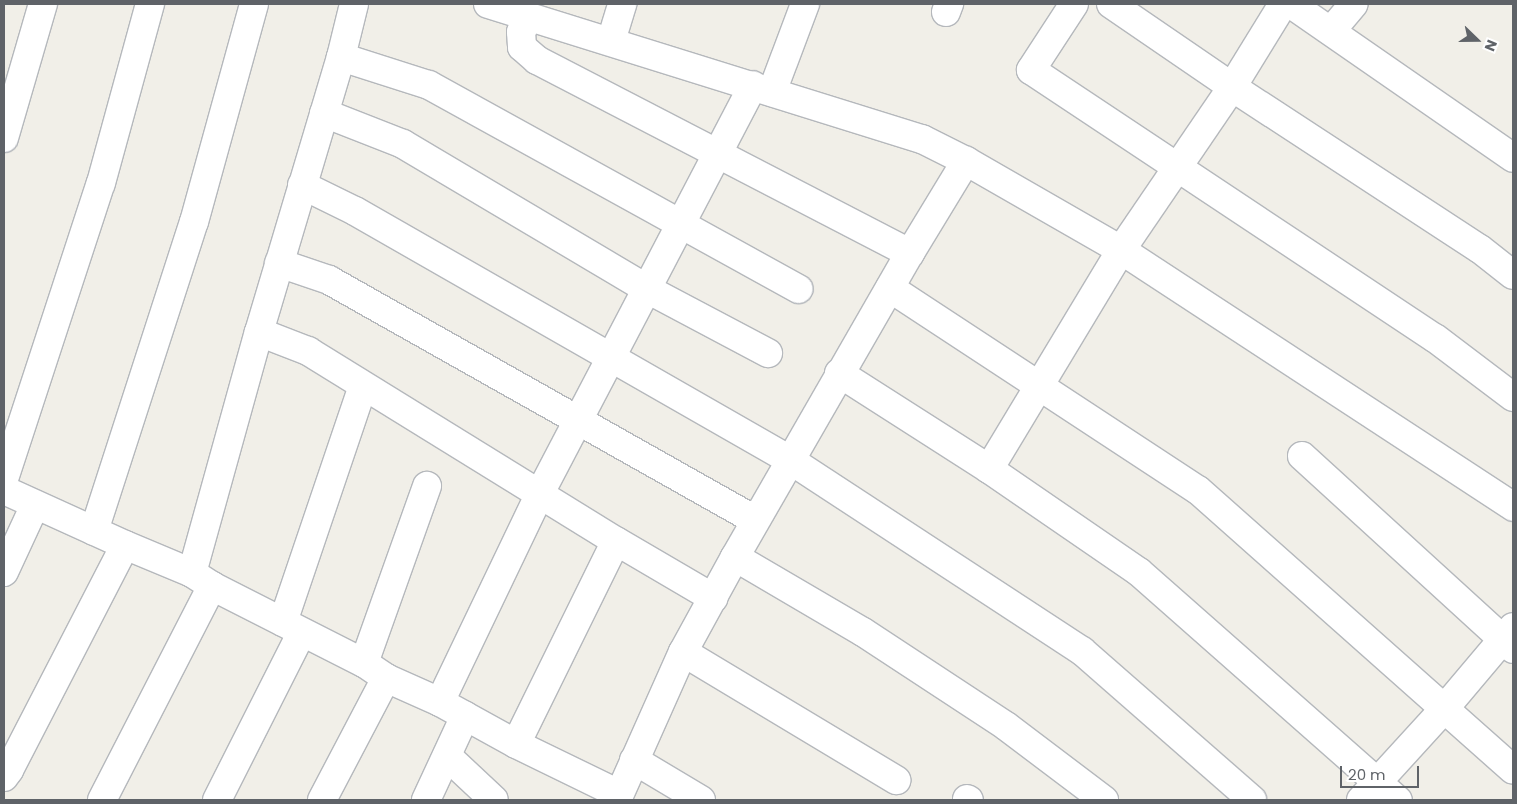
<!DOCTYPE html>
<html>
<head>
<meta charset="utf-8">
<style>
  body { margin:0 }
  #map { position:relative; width:1517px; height:804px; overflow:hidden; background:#f1efe8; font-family:Poppins,sans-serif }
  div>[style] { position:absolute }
  .roads { filter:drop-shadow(1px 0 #b5b8bc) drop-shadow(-1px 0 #b5b8bc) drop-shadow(0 1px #b5b8bc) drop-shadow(0 -1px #b5b8bc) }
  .minor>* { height:28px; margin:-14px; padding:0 14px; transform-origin:14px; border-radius:14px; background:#fff }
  span { translate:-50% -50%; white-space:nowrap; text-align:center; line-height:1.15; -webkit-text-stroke:4.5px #fff; paint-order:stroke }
  .frame { position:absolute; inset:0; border:5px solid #5f6368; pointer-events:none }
  .north { position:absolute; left:1452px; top:15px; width:50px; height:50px; -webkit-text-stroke:4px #fff; paint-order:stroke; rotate:112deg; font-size:14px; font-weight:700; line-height:20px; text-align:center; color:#5f6368 }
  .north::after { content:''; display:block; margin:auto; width:18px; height:22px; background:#5f6368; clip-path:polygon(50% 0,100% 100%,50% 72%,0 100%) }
  .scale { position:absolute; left:1340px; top:766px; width:79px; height:22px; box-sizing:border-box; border:2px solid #5f6368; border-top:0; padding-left:6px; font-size:15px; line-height:18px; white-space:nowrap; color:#5f6368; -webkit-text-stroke:4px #fff; paint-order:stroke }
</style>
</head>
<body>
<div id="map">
  <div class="roads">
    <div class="minor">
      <div style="left:488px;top:4px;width:455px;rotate:17.3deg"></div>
      <div style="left:922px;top:139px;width:49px;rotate:26.6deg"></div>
      <div style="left:966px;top:161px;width:179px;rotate:29.9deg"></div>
      <div style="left:1121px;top:250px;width:469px;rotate:33.2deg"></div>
      <div style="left:1074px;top:4px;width:79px;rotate:123.1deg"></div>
      <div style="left:1031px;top:70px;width:485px;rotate:33.6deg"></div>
      <div style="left:1435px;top:338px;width:98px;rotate:37.1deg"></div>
      <div style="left:1111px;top:4px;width:147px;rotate:34.4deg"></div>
      <div style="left:1232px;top:87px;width:296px;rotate:33.2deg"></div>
      <div style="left:1480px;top:249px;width:42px;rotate:38.2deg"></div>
      <div style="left:1291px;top:4px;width:270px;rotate:34.7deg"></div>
      <div style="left:946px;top:12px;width:9px;rotate:-69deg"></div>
      <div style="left:529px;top:17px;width:17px;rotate:118deg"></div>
      <div style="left:521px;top:32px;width:15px;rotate:86deg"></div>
      <div style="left:522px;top:47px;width:20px;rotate:41deg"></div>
      <div style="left:537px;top:60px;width:420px;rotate:27.4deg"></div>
      <div style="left:1331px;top:31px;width:35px;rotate:-50deg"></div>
      <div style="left:611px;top:41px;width:39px;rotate:-73deg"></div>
      <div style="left:341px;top:57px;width:92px;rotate:17.7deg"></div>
      <div style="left:429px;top:85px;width:422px;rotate:28.9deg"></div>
      <div style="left:772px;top:92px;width:94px;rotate:-69.4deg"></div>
      <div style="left:324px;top:113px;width:85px;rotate:21.4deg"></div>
      <div style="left:403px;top:144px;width:284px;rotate:30.7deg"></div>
      <div style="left:647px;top:289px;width:137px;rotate:27.9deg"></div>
      <div style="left:4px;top:138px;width:140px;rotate:-73.8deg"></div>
      <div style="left:302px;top:185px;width:59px;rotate:26.1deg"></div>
      <div style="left:355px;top:211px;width:501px;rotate:29.79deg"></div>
      <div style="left:790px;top:460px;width:349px;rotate:33.2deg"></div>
      <div style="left:1082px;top:651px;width:226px;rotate:41.2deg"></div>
      <div style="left:279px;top:263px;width:53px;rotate:18.8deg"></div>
      <div style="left:329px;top:280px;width:489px;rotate:29.4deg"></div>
      <div style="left:890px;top:288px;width:368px;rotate:33.3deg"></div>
      <div style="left:1198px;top:490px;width:421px;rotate:41.6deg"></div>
      <div style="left:259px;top:332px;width:53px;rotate:21.2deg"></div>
      <div style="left:308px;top:351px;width:362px;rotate:31.7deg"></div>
      <div style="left:616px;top:541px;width:113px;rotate:30.4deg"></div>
      <div style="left:839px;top:373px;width:178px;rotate:32.6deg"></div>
      <div style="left:989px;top:469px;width:182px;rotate:34.5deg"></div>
      <div style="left:1139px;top:572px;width:345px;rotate:41.4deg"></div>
      <div style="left:1302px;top:456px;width:286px;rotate:42.4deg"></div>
      <div style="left:989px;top:469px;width:256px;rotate:-58.9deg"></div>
      <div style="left:1121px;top:250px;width:197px;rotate:-55.7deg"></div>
      <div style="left:1232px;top:87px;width:97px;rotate:-58.4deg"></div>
      <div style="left:4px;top:479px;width:311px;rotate:-71.9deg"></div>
      <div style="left:101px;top:183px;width:186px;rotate:-74.7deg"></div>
      <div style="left:4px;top:490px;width:133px;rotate:24.4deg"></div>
      <div style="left:125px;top:545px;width:73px;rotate:22.7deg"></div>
      <div style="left:192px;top:573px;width:24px;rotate:33deg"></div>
      <div style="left:212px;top:586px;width:170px;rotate:26.9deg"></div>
      <div style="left:364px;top:663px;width:27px;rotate:34deg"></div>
      <div style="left:386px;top:678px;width:59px;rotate:24deg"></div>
      <div style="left:440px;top:702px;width:87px;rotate:28.9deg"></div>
      <div style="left:516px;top:744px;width:114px;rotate:25.9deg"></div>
      <div style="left:94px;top:531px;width:325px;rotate:-72.1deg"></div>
      <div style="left:194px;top:222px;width:226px;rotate:-74.6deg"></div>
      <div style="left:735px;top:557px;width:148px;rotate:30.4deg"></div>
      <div style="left:863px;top:632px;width:171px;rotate:33.3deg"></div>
      <div style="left:1006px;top:726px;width:123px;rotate:37.1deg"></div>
      <div style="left:4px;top:572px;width:74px;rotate:-65.2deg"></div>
      <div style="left:192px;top:573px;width:250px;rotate:-74.5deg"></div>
      <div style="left:259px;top:332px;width:287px;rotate:-73.4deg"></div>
      <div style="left:341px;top:57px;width:55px;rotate:-76.2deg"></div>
      <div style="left:283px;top:622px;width:249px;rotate:-71.3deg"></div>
      <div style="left:683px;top:652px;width:249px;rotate:31deg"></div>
      <div style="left:364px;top:663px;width:188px;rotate:-70.4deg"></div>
      <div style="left:440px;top:702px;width:232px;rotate:-64.4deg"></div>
      <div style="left:540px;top:493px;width:460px;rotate:-62.4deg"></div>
      <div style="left:516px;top:744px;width:226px;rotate:-63.8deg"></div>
      <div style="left:447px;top:756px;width:64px;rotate:43.1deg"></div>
      <div style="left:634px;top:760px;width:78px;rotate:30.8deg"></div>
      <div style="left:4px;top:777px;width:9px;rotate:-54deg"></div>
      <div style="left:9px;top:770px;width:253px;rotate:-62.7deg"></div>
      <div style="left:967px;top:799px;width:2px;rotate:27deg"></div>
      <div style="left:102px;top:800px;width:241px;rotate:-62.8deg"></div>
      <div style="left:217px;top:800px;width:188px;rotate:-63.2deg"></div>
      <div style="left:322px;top:800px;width:138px;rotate:-62.3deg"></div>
      <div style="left:426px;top:800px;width:93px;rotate:-65.1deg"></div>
      <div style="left:617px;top:800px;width:162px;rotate:-66deg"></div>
      <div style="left:683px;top:652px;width:108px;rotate:-61.3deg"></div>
      <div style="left:735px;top:557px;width:351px;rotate:-60.1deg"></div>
      <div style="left:910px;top:253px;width:108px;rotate:-58.7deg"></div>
      <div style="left:1361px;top:800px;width:123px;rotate:-47.6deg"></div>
      <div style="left:1444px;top:709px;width:107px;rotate:-49.9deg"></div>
    </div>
  </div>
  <div class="frame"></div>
  <div class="north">N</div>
  <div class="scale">20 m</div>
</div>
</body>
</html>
